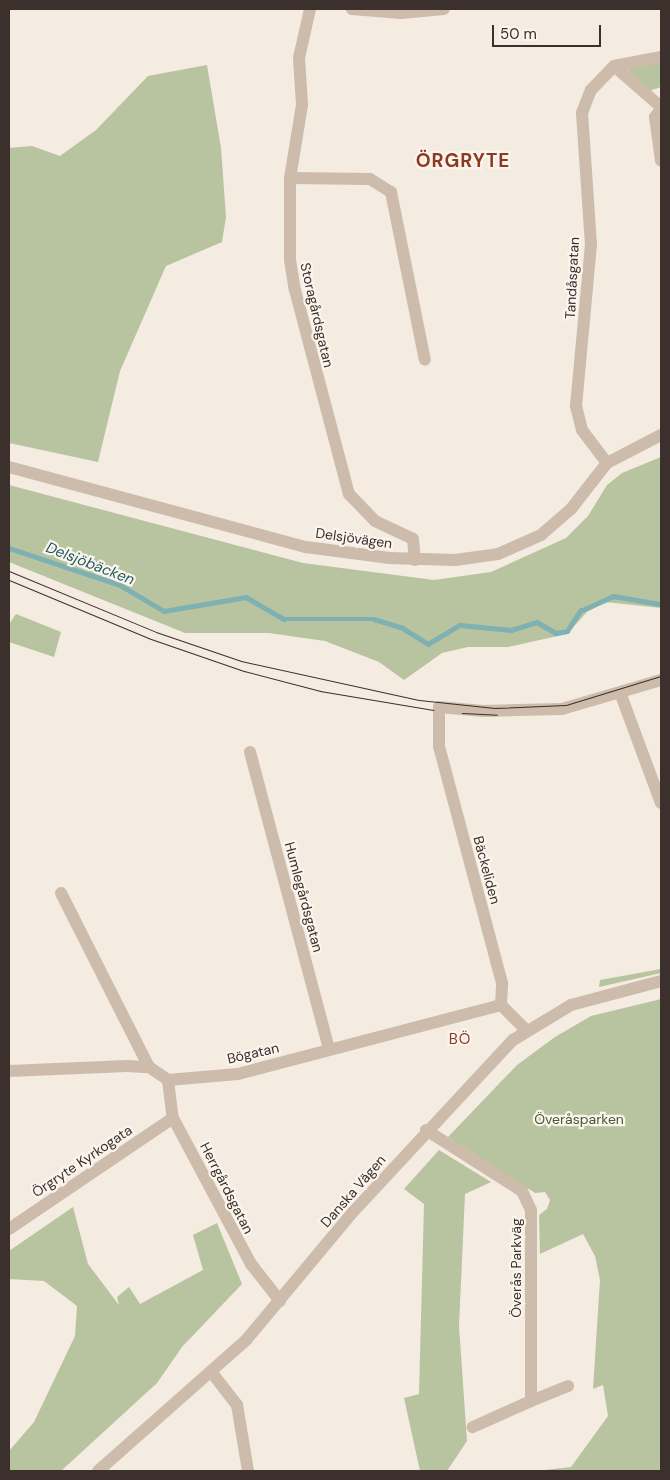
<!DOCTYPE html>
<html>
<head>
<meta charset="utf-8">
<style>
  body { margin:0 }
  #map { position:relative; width:670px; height:1480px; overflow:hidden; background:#f4ebe1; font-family:"DM Sans",sans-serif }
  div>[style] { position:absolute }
  .green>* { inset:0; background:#b8c4a0 }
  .stream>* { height:4.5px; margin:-2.25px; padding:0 2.25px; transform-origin:2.25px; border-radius:2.25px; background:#7fb0b2 }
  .minor>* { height:12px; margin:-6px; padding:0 6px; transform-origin:6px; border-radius:6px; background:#cdbbac }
  .tram>* { height:1px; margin:-0.5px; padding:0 0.5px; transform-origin:0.5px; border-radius:0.5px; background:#3b302b }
  span { translate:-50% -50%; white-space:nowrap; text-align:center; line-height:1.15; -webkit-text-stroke:4.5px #fbf5ee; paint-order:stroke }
  .street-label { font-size:14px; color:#3b302b }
  .park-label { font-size:14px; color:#4a5a2e }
  .water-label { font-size:15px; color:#1f5a5e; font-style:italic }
  .neighbourhood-label { font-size:15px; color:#8c3b22; letter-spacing:1px }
  .district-label { font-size:19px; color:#8c3b22; font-weight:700; letter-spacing:1px }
  .frame { position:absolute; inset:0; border:10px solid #3b302b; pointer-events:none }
  .scale { position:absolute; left:492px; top:25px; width:109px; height:22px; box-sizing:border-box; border:2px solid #3b302b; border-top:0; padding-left:6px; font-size:15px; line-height:18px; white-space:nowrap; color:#3b302b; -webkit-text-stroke:4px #fbf5ee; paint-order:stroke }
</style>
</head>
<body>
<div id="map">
  <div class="green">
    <div style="clip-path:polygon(661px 63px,661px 87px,649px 91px,625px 67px)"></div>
    <div style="clip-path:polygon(207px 65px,221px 148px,226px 217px,222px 242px,166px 266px,120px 371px,98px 462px,9px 443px,9px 148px,32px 146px,60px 156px,96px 130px,148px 76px)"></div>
    <div style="clip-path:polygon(661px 457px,661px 608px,605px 602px,587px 612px,567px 634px,508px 647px,468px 647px,442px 653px,404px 680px,379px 662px,325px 641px,269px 633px,185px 633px,9px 562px,9px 485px,303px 563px,434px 580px,491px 572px,566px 538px,588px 516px,607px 485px,622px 473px)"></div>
    <div style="clip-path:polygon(16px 614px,61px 632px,54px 657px,9px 642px,9px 624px)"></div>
    <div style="clip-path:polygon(661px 969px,661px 973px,599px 987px,600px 980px)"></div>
    <div style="clip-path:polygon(661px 999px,661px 1471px,536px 1471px,571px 1467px,608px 1416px,603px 1385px,593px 1389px,600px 1280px,595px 1256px,583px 1234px,540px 1254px,539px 1215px,547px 1209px,550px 1200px,545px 1192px,535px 1193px,448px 1137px,517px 1065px,555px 1037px,591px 1016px)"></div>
    <div style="clip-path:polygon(439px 1150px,491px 1182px,465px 1194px,459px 1326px,467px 1441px,447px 1471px,420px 1471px,404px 1398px,419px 1394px,424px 1204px,404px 1189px)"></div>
    <div style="clip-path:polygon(73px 1207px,88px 1264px,119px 1305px,117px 1297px,129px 1287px,140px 1304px,203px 1270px,193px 1235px,217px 1223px,242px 1284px,182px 1347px,157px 1383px,61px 1471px,9px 1471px,9px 1451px,34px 1422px,75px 1336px,77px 1306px,44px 1281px,9px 1279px,9px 1251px)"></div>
  </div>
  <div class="stream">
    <div style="left:9px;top:548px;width:117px;rotate:18.4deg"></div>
    <div style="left:120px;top:585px;width:51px;rotate:30.6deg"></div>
    <div style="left:164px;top:611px;width:83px;rotate:-9.7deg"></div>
    <div style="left:246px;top:597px;width:44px;rotate:30.1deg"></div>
    <div style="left:284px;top:619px;width:90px"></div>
    <div style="left:374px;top:619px;width:28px;rotate:17deg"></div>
    <div style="left:401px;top:627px;width:32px;rotate:32deg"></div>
    <div style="left:428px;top:644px;width:37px;rotate:-31deg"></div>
    <div style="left:460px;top:625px;width:51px;rotate:5.6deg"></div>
    <div style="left:511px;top:630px;width:27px;rotate:-17deg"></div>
    <div style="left:537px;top:622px;width:22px;rotate:30deg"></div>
    <div style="left:556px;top:633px;width:11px;rotate:-10deg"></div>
    <div style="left:567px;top:631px;width:24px;rotate:-57deg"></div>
    <div style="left:580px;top:611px;width:36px;rotate:-24deg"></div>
    <div style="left:613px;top:596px;width:49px;rotate:9.5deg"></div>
  </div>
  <div class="minor">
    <div style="left:310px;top:9px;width:50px;rotate:102.7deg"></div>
    <div style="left:299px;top:58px;width:47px;rotate:86.3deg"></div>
    <div style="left:302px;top:105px;width:74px;rotate:99.3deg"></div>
    <div style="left:290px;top:178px;width:82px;rotate:90deg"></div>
    <div style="left:290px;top:260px;width:30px;rotate:81deg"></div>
    <div style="left:295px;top:290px;width:211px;rotate:75.2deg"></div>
    <div style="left:349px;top:494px;width:37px;rotate:46deg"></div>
    <div style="left:375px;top:521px;width:42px;rotate:25.3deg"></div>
    <div style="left:413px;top:539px;width:21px;rotate:85deg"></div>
    <div style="left:352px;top:9px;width:49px;rotate:4.7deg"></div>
    <div style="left:401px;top:13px;width:43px;rotate:-5.3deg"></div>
    <div style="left:614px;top:66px;width:62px;rotate:41.1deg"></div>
    <div style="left:661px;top:109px;width:10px;rotate:127deg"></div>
    <div style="left:655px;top:117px;width:44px;rotate:82.2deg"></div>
    <div style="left:290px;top:178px;width:80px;rotate:0.7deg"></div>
    <div style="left:370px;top:179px;width:25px;rotate:32deg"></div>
    <div style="left:391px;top:192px;width:171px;rotate:78.6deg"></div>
    <div style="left:607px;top:463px;width:41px;rotate:-127.1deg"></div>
    <div style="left:582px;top:430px;width:25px;rotate:-104deg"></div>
    <div style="left:576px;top:406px;width:162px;rotate:-84.7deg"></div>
    <div style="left:591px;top:245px;width:132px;rotate:-93.9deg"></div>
    <div style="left:582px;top:113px;width:25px;rotate:-69deg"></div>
    <div style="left:591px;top:90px;width:33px;rotate:-46deg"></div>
    <div style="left:614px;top:66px;width:48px;rotate:-10.8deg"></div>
    <div style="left:9px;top:467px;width:308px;rotate:15.1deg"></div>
    <div style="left:306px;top:547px;width:84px;rotate:7.5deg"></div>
    <div style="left:389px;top:558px;width:66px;rotate:1.7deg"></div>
    <div style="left:455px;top:560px;width:43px;rotate:-7.9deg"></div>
    <div style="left:498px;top:554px;width:47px;rotate:-23.8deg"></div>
    <div style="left:541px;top:535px;width:40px;rotate:-41deg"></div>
    <div style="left:571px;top:509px;width:58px;rotate:-52deg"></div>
    <div style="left:607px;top:463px;width:61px;rotate:-27.4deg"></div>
    <div style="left:621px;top:695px;width:115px;rotate:69.7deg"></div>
    <div style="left:250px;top:752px;width:307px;rotate:75.1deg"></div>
    <div style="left:61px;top:893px;width:195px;rotate:63.2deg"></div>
    <div style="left:527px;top:1031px;width:37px;rotate:-135deg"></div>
    <div style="left:501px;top:1005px;width:22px;rotate:-87deg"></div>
    <div style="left:502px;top:983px;width:245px;rotate:-104.9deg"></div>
    <div style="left:439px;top:746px;width:39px;rotate:-90deg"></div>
    <div style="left:439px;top:707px;width:44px;rotate:5.2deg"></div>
    <div style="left:483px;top:711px;width:79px;rotate:-1.5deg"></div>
    <div style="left:562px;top:709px;width:103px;rotate:-16.3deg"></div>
    <div style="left:9px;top:1071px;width:118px;rotate:-2.4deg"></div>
    <div style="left:127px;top:1066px;width:22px;rotate:3deg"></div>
    <div style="left:149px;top:1067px;width:23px;rotate:34deg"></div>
    <div style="left:168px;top:1080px;width:70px;rotate:-4.9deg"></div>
    <div style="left:238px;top:1074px;width:272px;rotate:-14.7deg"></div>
    <div style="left:168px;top:1080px;width:38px;rotate:83deg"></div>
    <div style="left:173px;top:1118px;width:166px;rotate:61.9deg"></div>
    <div style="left:251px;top:1264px;width:47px;rotate:51.9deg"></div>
    <div style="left:426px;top:1130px;width:114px;rotate:32.4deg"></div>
    <div style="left:522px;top:1191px;width:21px;rotate:65deg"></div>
    <div style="left:531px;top:1210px;width:191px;rotate:90deg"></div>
    <div style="left:531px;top:1401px;width:64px;rotate:155.9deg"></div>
    <div style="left:9px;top:1229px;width:198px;rotate:-34.1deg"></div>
    <div style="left:212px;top:1373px;width:41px;rotate:52deg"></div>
    <div style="left:237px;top:1405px;width:67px;rotate:80.5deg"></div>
    <div style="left:531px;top:1401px;width:40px;rotate:-22deg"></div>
    <div style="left:98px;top:1471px;width:199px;rotate:-41.5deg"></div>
    <div style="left:247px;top:1339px;width:165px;rotate:-50.2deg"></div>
    <div style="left:353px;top:1212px;width:235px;rotate:-47.1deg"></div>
    <div style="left:513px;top:1040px;width:68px;rotate:-31.1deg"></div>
    <div style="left:571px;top:1005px;width:93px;rotate:-14.9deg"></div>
  </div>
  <div class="tram">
    <div style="left:9px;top:571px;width:159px;rotate:22.5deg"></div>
    <div style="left:156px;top:632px;width:90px;rotate:18.8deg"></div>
    <div style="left:241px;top:661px;width:182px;rotate:12.4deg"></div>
    <div style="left:419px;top:700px;width:76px;rotate:6deg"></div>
    <div style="left:495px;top:708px;width:71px;rotate:-2.4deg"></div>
    <div style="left:566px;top:705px;width:99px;rotate:-17deg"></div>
    <div style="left:9px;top:580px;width:151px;rotate:22.6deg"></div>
    <div style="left:148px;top:638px;width:102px;rotate:19deg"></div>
    <div style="left:244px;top:671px;width:79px;rotate:14.7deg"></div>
    <div style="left:320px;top:691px;width:115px;rotate:9.5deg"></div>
    <div style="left:462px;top:713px;width:35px;rotate:3deg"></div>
  </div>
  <div class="street-label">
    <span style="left:572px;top:278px;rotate:-87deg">Tandåsgatan</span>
    <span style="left:317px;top:315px;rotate:77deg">Storagårdsgatan</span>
    <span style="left:354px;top:538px;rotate:8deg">Delsjövägen</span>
    <span style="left:487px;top:870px;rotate:75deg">Bäckeliden</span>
    <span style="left:304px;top:897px;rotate:75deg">Humlegårdsgatan</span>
    <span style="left:253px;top:1053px;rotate:-13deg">Bögatan</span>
    <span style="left:82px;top:1161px;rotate:-34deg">Örgryte Kyrkogata</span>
    <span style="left:227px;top:1188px;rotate:63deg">Herrgårdsgatan</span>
    <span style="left:353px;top:1191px;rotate:-49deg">Danska Vägen</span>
    <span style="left:516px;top:1268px;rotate:-90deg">Överås Parkväg</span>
  </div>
  <div class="park-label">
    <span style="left:579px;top:1119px">Överåsparken</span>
  </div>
  <div class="water-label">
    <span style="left:90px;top:564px;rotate:21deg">Delsjöbäcken</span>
  </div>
  <div class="neighbourhood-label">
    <span style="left:460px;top:1040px">BÖ</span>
  </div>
  <div class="district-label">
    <span style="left:463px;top:161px">ÖRGRYTE</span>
  </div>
  <div class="frame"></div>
  <div class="scale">50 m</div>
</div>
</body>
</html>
